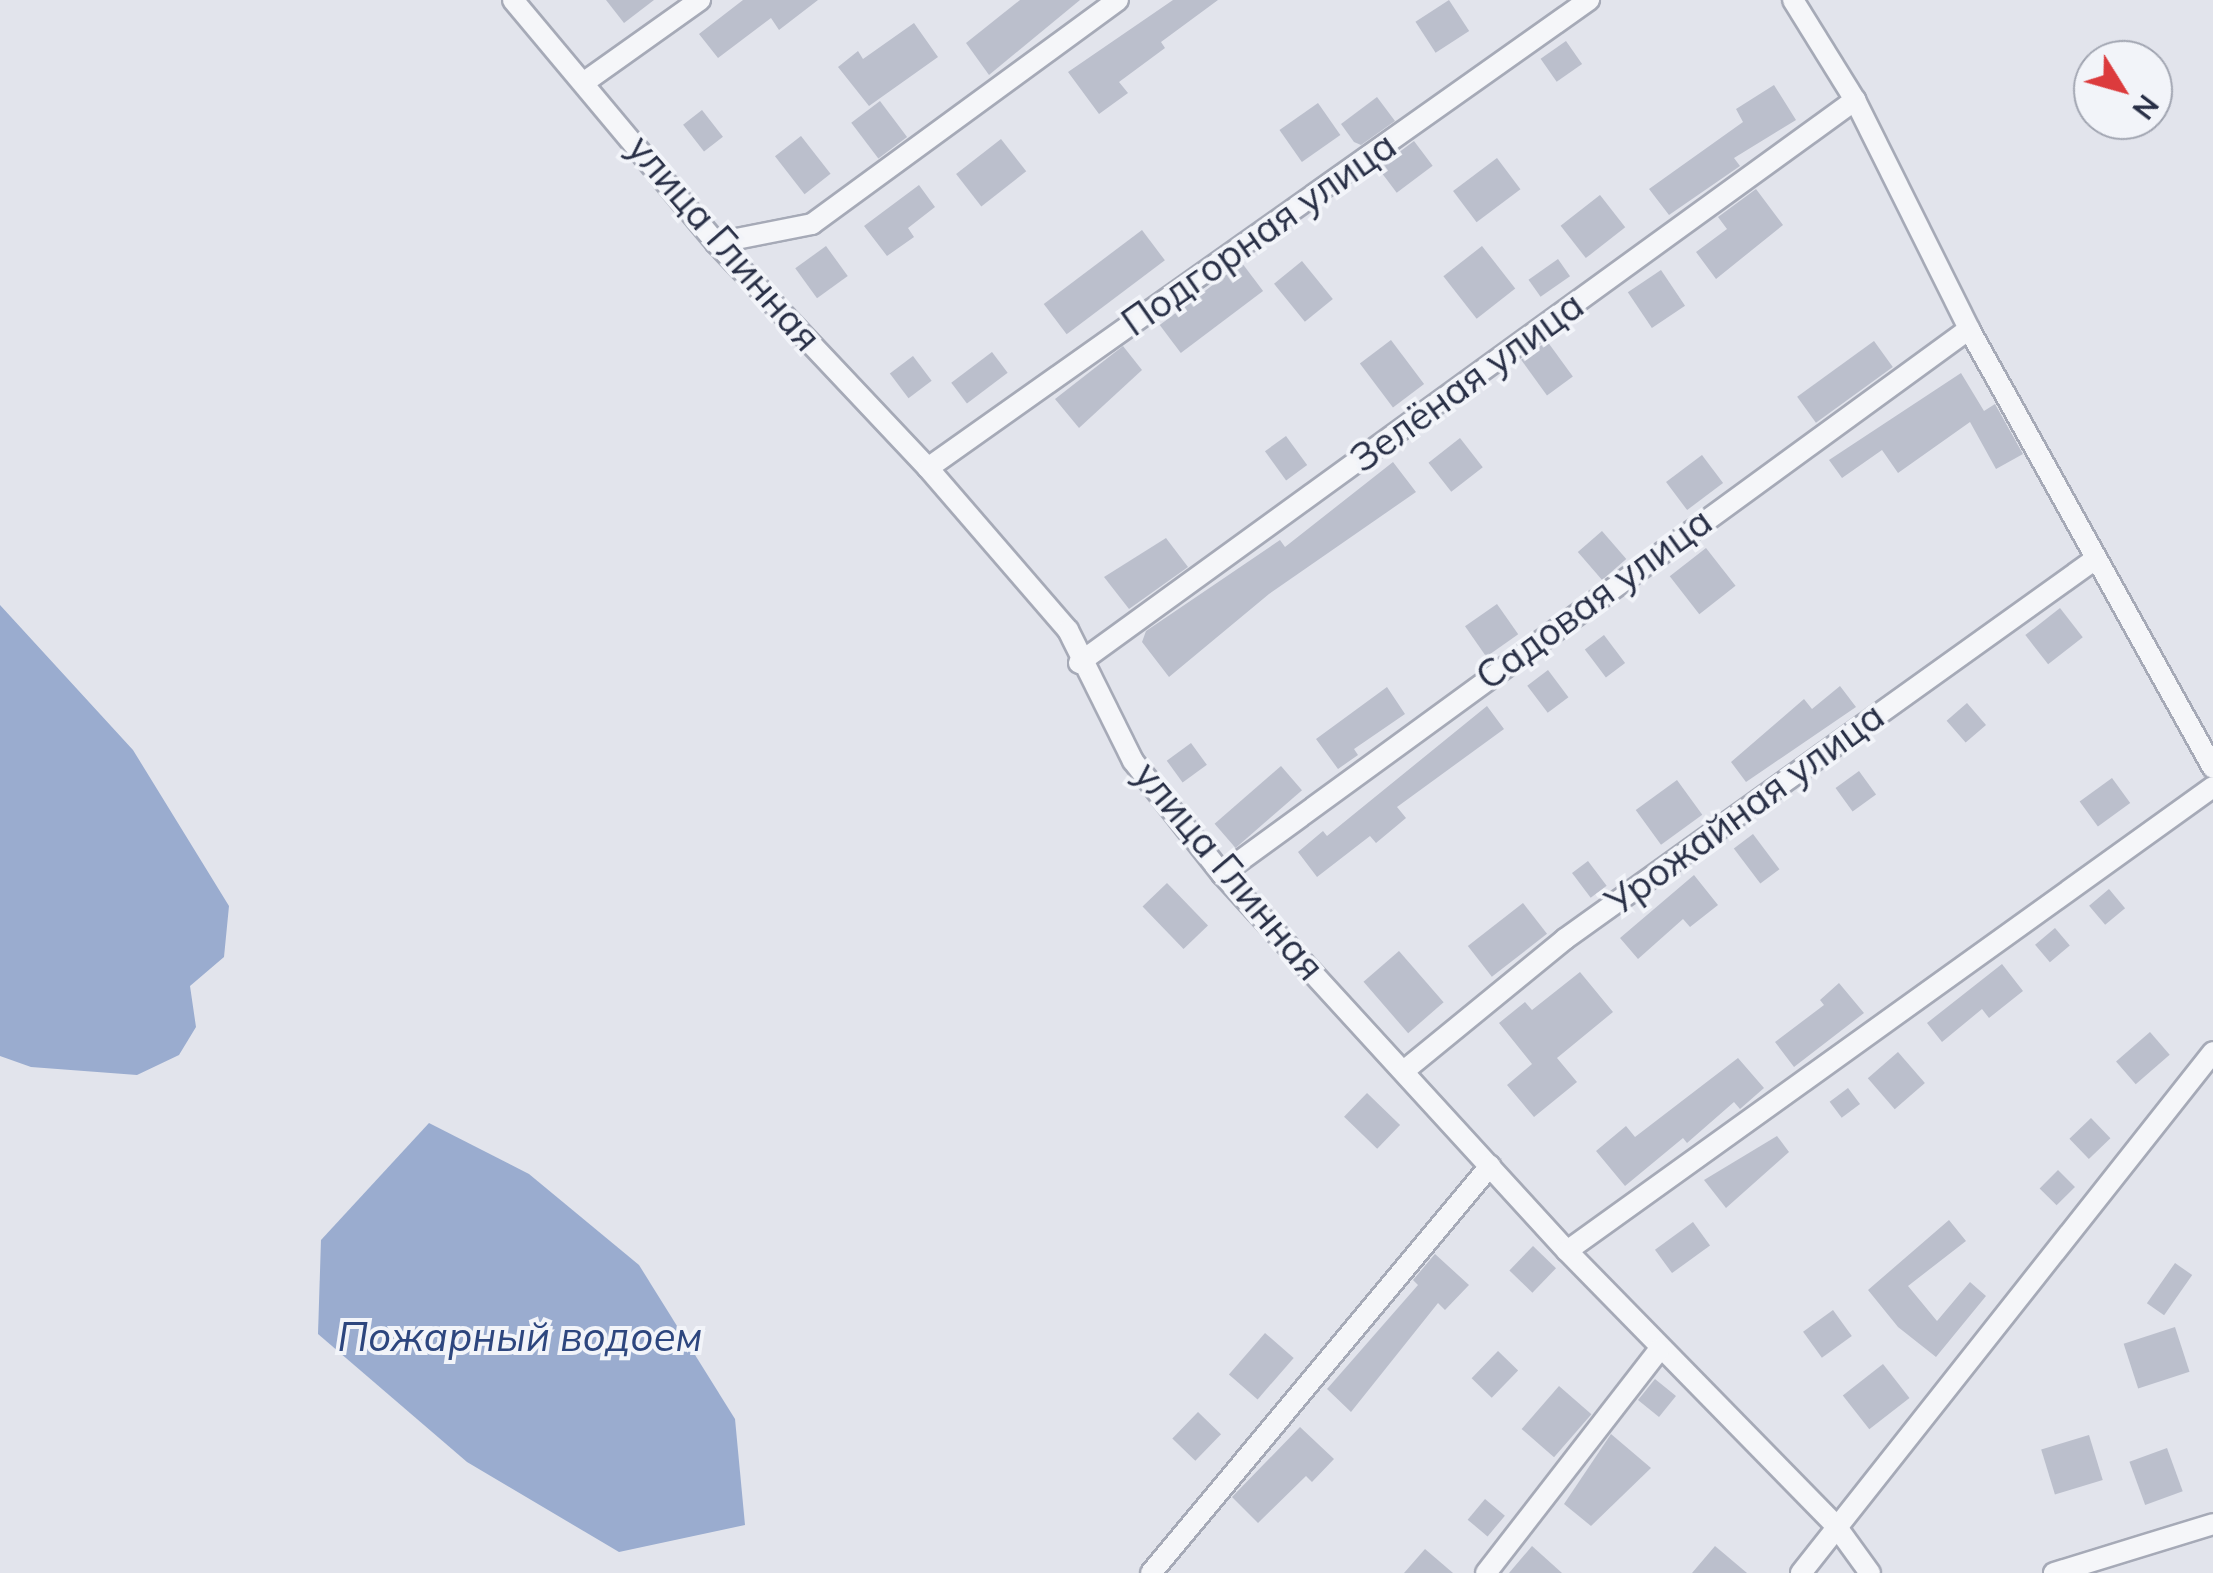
<!DOCTYPE html>
<html>
<head>
<meta charset="utf-8">
<style>
  body { margin:0 }
  #map { position:relative; width:2213px; height:1573px; overflow:hidden; background:#e2e4ec; font-family:Mulish,sans-serif }
  div>[style] { position:absolute }
  .water>* { inset:0; background:#9aaccf }
  .building>* { inset:0; background:#bbbfcc; transform-origin:0 0 }
  .roads { filter:drop-shadow(2px 0 #a6aab7) drop-shadow(-2px 0 #a6aab7) drop-shadow(0 2px #a6aab7) drop-shadow(0 -2px #a6aab7) }
  .street>* { height:20px; margin:-10px; padding:0 10px; transform-origin:10px; border-radius:10px; background:#f5f6f9 }
  span { translate:-50% -50%; white-space:nowrap; text-align:center; line-height:1.15; -webkit-text-stroke:8px #f2f4f9; paint-order:stroke }
  .street-label { font-size:38px; color:#282f46 }
  .water-label { font-size:40px; color:#2d467e; font-style:italic }
  .north { position:absolute; left:2073px; top:40px; width:100px; height:100px; box-sizing:border-box; background:#f2f4f9; border:2px solid #a1a5b1; border-radius:50%; rotate:127deg; font-size:28px; font-weight:700; line-height:40px; text-align:center; color:#282f46 }
  .north::after { content:''; display:block; margin:auto; width:35px; height:45px; background:#dc3b3d; clip-path:polygon(50% 0,100% 100%,50% 72%,0 100%) }
</style>
</head>
<body>
<div id="map">
  <div class="water">
    <div style="clip-path:polygon(0 605px,133px 750px,229px 906px,224px 957px,190px 986px,196px 1027px,179px 1055px,137px 1075px,31px 1067px,0 1056px)"></div>
    <div style="clip-path:polygon(429px 1123px,529px 1174px,639px 1265px,735px 1419px,745px 1525px,619px 1552px,467px 1462px,318px 1334px,321px 1240px)"></div>
  </div>
  <div class="building">
    <div style="clip-path:polygon(606px 0,654px 0,624px 23px)"></div>
    <div style="clip-path:polygon(743px 0,818px 0,779px 30px,771px 18px,718px 58px,699px 34px)"></div>
    <div style="clip-path:polygon(1020px 0,1080px 0,989px 75px,966px 43px)"></div>
    <div style="clip-path:polygon(1173px 0,1218px 0,1161px 42px,1165px 48px,1119px 82px,1128px 93px,1099px 114px,1068px 72px)"></div>
    <div style="left:1449px;top:0;width:37px;height:40px;rotate:57deg"></div>
    <div style="clip-path:polygon(914px 23px,938px 57px,869px 106px,838px 67px,858px 51px,863px 59px)"></div>
    <div style="left:1566px;top:41px;width:28px;height:31px;rotate:55deg"></div>
    <div style="clip-path:polygon(1774px 85px,1796px 120px,1734px 158px,1740px 166px,1669px 215px,1649px 189px,1743px 122px,1736px 109px)"></div>
    <div style="clip-path:polygon(1377px 97px,1395px 121px,1361px 145px,1354px 142px,1341px 124px)"></div>
    <div style="left:880px;top:101px;width:45px;height:36px;rotate:53deg"></div>
    <div style="left:1318px;top:103px;width:39px;height:47px;rotate:55deg"></div>
    <div style="left:702px;top:110px;width:34px;height:24px;rotate:52deg"></div>
    <div style="left:801px;top:136px;width:48px;height:33px;rotate:52deg"></div>
    <div style="left:1001px;top:139px;width:41px;height:57px;rotate:52deg"></div>
    <div style="left:1414px;top:141px;width:31px;height:45px;rotate:53deg"></div>
    <div style="left:1497px;top:158px;width:39px;height:55px;rotate:53deg"></div>
    <div style="clip-path:polygon(919px 185px,935px 207px,908px 228px,914px 237px,887px 256px,864px 226px)"></div>
    <div style="clip-path:polygon(1756px 189px,1783px 225px,1716px 279px,1696px 252px,1727px 229px,1718px 217px)"></div>
    <div style="left:1600px;top:195px;width:41px;height:50px;rotate:52deg"></div>
    <div style="left:1142px;top:230px;width:38px;height:123px;rotate:53deg"></div>
    <div style="left:826px;top:246px;width:37px;height:38px;rotate:54deg"></div>
    <div style="left:1482px;top:246px;width:54px;height:49px;rotate:52deg"></div>
    <div style="left:1558px;top:259px;width:21px;height:36px;rotate:55deg"></div>
    <div style="left:1302px;top:261px;width:49px;height:36px;rotate:51deg"></div>
    <div style="left:1242px;top:263px;width:35px;height:103px;rotate:53deg"></div>
    <div style="left:1661px;top:270px;width:43px;height:40px;rotate:56deg"></div>
    <div style="left:1391px;top:340px;width:55px;height:39px;rotate:53deg"></div>
    <div style="left:1547px;top:341px;width:44px;height:32px;rotate:54deg"></div>
    <div style="left:1874px;top:341px;width:32px;height:95px;rotate:54deg"></div>
    <div style="clip-path:polygon(1123px 346px,1142px 370px,1079px 428px,1055px 399px)"></div>
    <div style="left:992px;top:352px;width:26px;height:51px;rotate:53deg"></div>
    <div style="left:913px;top:356px;width:31px;height:29px;rotate:53deg"></div>
    <div style="clip-path:polygon(1961px 373px,1984px 411px,1995px 404px,2023px 454px,1996px 469px,1970px 422px,1898px 473px,1882px 450px,1842px 478px,1829px 460px)"></div>
    <div style="left:1286px;top:436px;width:36px;height:26px;rotate:54deg"></div>
    <div style="left:1460px;top:438px;width:37px;height:40px;rotate:52deg"></div>
    <div style="left:1702px;top:455px;width:35px;height:45px;rotate:53deg"></div>
    <div style="clip-path:polygon(1393px 462px,1416px 492px,1269px 594px,1169px 677px,1142px 642px,1146px 631px,1280px 540px,1285px 547px)"></div>
    <div style="left:1602px;top:531px;width:37px;height:32px;rotate:49deg"></div>
    <div style="clip-path:polygon(1166px 538px,1188px 567px,1129px 609px,1104px 577px)"></div>
    <div style="left:1706px;top:548px;width:48px;height:46px;rotate:52deg"></div>
    <div style="left:1497px;top:604px;width:37px;height:39px;rotate:55deg"></div>
    <div style="left:2060px;top:608px;width:37px;height:44px;rotate:52deg"></div>
    <div style="left:1604px;top:635px;width:35px;height:24px;rotate:53deg"></div>
    <div style="left:1548px;top:670px;width:34px;height:26px;rotate:53deg"></div>
    <div style="clip-path:polygon(1840px 686px,1856px 707px,1746px 782px,1731px 762px,1804px 699px,1812px 709px)"></div>
    <div style="clip-path:polygon(1387px 687px,1405px 714px,1354px 749px,1358px 755px,1338px 769px,1316px 739px)"></div>
    <div style="left:1967px;top:703px;width:29px;height:27px;rotate:49deg"></div>
    <div style="clip-path:polygon(1487px 706px,1504px 729px,1397px 807px,1406px 818px,1376px 843px,1370px 836px,1317px 877px,1298px 852px,1323px 831px,1327px 836px)"></div>
    <div style="left:1191px;top:743px;width:27px;height:30px;rotate:54deg"></div>
    <div style="left:1281px;top:766px;width:32px;height:88px;rotate:49deg"></div>
    <div style="left:1859px;top:771px;width:29px;height:29px;rotate:54deg"></div>
    <div style="left:2112px;top:778px;width:31px;height:40px;rotate:54deg"></div>
    <div style="left:1677px;top:780px;width:43px;height:51px;rotate:54deg"></div>
    <div style="left:1753px;top:834px;width:44px;height:24px;rotate:53deg"></div>
    <div style="left:1588px;top:861px;width:31px;height:20px;rotate:53deg"></div>
    <div style="clip-path:polygon(1694px 875px,1718px 905px,1690px 927px,1683px 919px,1638px 959px,1620px 938px)"></div>
    <div style="left:1167px;top:883px;width:59px;height:34px;rotate:46deg"></div>
    <div style="left:2109px;top:889px;width:25px;height:26px;rotate:50deg"></div>
    <div style="left:1523px;top:903px;width:39px;height:70px;rotate:52deg"></div>
    <div style="left:2055px;top:928px;width:23px;height:26px;rotate:50deg"></div>
    <div style="left:1399px;top:951px;width:68px;height:47px;rotate:49deg"></div>
    <div style="clip-path:polygon(2002px 964px,2023px 991px,1989px 1018px,1982px 1009px,1942px 1042px,1927px 1023px)"></div>
    <div style="clip-path:polygon(1580px 972px,1613px 1012px,1557px 1058px,1577px 1082px,1534px 1117px,1507px 1085px,1532px 1064px,1499px 1023px,1525px 1002px,1532px 1010px)"></div>
    <div style="clip-path:polygon(1839px 983px,1864px 1013px,1794px 1067px,1775px 1042px,1824px 1005px,1820px 1000px)"></div>
    <div style="left:2150px;top:1032px;width:30px;height:45px;rotate:49deg"></div>
    <div style="left:1898px;top:1052px;width:41px;height:40px;rotate:49deg"></div>
    <div style="clip-path:polygon(1738px 1058px,1764px 1088px,1740px 1109px,1734px 1102px,1687px 1143px,1683px 1138px,1625px 1186px,1596px 1151px,1626px 1126px,1635px 1137px)"></div>
    <div style="left:1848px;top:1088px;width:20px;height:23px;rotate:53deg"></div>
    <div style="left:1367px;top:1093px;width:46px;height:33px;rotate:44deg"></div>
    <div style="left:2091px;top:1118px;width:28px;height:30px;rotate:46deg"></div>
    <div style="clip-path:polygon(1777px 1136px,1789px 1152px,1726px 1208px,1704px 1180px)"></div>
    <div style="left:2058px;top:1170px;width:24px;height:26px;rotate:45deg"></div>
    <div style="clip-path:polygon(1949px 1220px,1966px 1241px,1908px 1286px,1937px 1321px,1970px 1282px,1986px 1296px,1936px 1357px,1898px 1327px,1868px 1290px)"></div>
    <div style="left:1693px;top:1222px;width:29px;height:47px;rotate:54deg"></div>
    <div style="left:1533px;top:1246px;width:32px;height:34px;rotate:44deg"></div>
    <div style="clip-path:polygon(1435px 1254px,1469px 1285px,1445px 1310px,1438px 1303px,1351px 1412px,1327px 1389px,1418px 1285px,1413px 1280px)"></div>
    <div style="left:2175px;top:1263px;width:21px;height:49px;rotate:35deg"></div>
    <div style="left:1833px;top:1310px;width:32px;height:37px;rotate:54deg"></div>
    <div style="left:2175px;top:1327px;width:47px;height:54px;rotate:72deg"></div>
    <div style="left:1265px;top:1333px;width:38px;height:55px;rotate:41deg"></div>
    <div style="left:1498px;top:1351px;width:28px;height:38px;rotate:44deg"></div>
    <div style="left:1883px;top:1364px;width:43px;height:51px;rotate:52deg"></div>
    <div style="left:1655px;top:1379px;width:27px;height:27px;rotate:39deg"></div>
    <div style="left:1559px;top:1386px;width:43px;height:57px;rotate:41deg"></div>
    <div style="left:1198px;top:1412px;width:32px;height:37px;rotate:44deg"></div>
    <div style="clip-path:polygon(1300px 1427px,1334px 1459px,1312px 1482px,1306px 1476px,1258px 1523px,1232px 1497px)"></div>
    <div style="clip-path:polygon(1611px 1434px,1651px 1468px,1591px 1526px,1564px 1504px)"></div>
    <div style="left:2089px;top:1435px;width:47px;height:50px;rotate:73deg"></div>
    <div style="left:2167px;top:1448px;width:46px;height:40px;rotate:70deg"></div>
    <div style="left:1485px;top:1499px;width:26px;height:27px;rotate:40deg"></div>
    <div style="clip-path:polygon(1532px 1546px,1562px 1573px,1509px 1573px)"></div>
    <div style="clip-path:polygon(1715px 1546px,1747px 1573px,1692px 1573px)"></div>
    <div style="clip-path:polygon(1425px 1549px,1453px 1573px,1404px 1573px)"></div>
  </div>
  <div class="roads">
    <div class="street">
      <div style="left:513px;top:0;width:317px;rotate:50.1deg"></div>
      <div style="left:716px;top:243px;width:309px;rotate:46.7deg"></div>
      <div style="left:928px;top:468px;width:214px;rotate:49.2deg"></div>
      <div style="left:1068px;top:630px;width:146px;rotate:63.6deg"></div>
      <div style="left:1133px;top:761px;width:144px;rotate:51.8deg"></div>
      <div style="left:1222px;top:874px;width:511px;rotate:47.54deg"></div>
      <div style="left:1567px;top:1251px;width:385px;rotate:45.6deg"></div>
      <div style="left:1836px;top:1526px;width:58px;rotate:54.1deg"></div>
      <div style="left:1793px;top:0;width:118px;rotate:58.2deg"></div>
      <div style="left:1855px;top:100px;width:256px;rotate:63.5deg"></div>
      <div style="left:1969px;top:329px;width:502px;rotate:60.93deg"></div>
      <div style="left:586px;top:81px;width:140px;rotate:-35.4deg"></div>
      <div style="left:716px;top:243px;width:98px;rotate:-11.2deg"></div>
      <div style="left:812px;top:224px;width:379px;rotate:-36.2deg"></div>
      <div style="left:928px;top:468px;width:810px;rotate:-35.3deg"></div>
      <div style="left:1079px;top:663px;width:959px;rotate:-35.96deg"></div>
      <div style="left:1222px;top:874px;width:925px;rotate:-36.11deg"></div>
      <div style="left:1405px;top:1070px;width:207px;rotate:-39.3deg"></div>
      <div style="left:1565px;top:939px;width:651px;rotate:-35.62deg"></div>
      <div style="left:1567px;top:1251px;width:795px;rotate:-35.69deg"></div>
      <div style="left:1151px;top:1573px;width:530px;rotate:-50.21deg"></div>
      <div style="left:1486px;top:1573px;width:284px;rotate:-52.2deg"></div>
      <div style="left:1801px;top:1573px;width:664px;rotate:-51.66deg"></div>
      <div style="left:2054px;top:1573px;width:166px;rotate:-17.1deg"></div>
    </div>
  </div>
  <div class="street-label">
    <span style="left:1259px;top:234px;rotate:-35deg">Подгорная улица</span>
    <span style="left:724px;top:243px;rotate:49deg">улица Глинная</span>
    <span style="left:1467px;top:382px;rotate:-36deg">Зелёная улица</span>
    <span style="left:1594px;top:599px;rotate:-36deg">Садовая улица</span>
    <span style="left:1745px;top:809px;rotate:-36deg">Урожайная улица</span>
    <span style="left:1229px;top:871px;rotate:50deg">улица Глинная</span>
  </div>
  <div class="water-label">
    <span style="left:520px;top:1336px">Пожарный водоем</span>
  </div>
  <div class="north">N</div>
</div>
</body>
</html>
